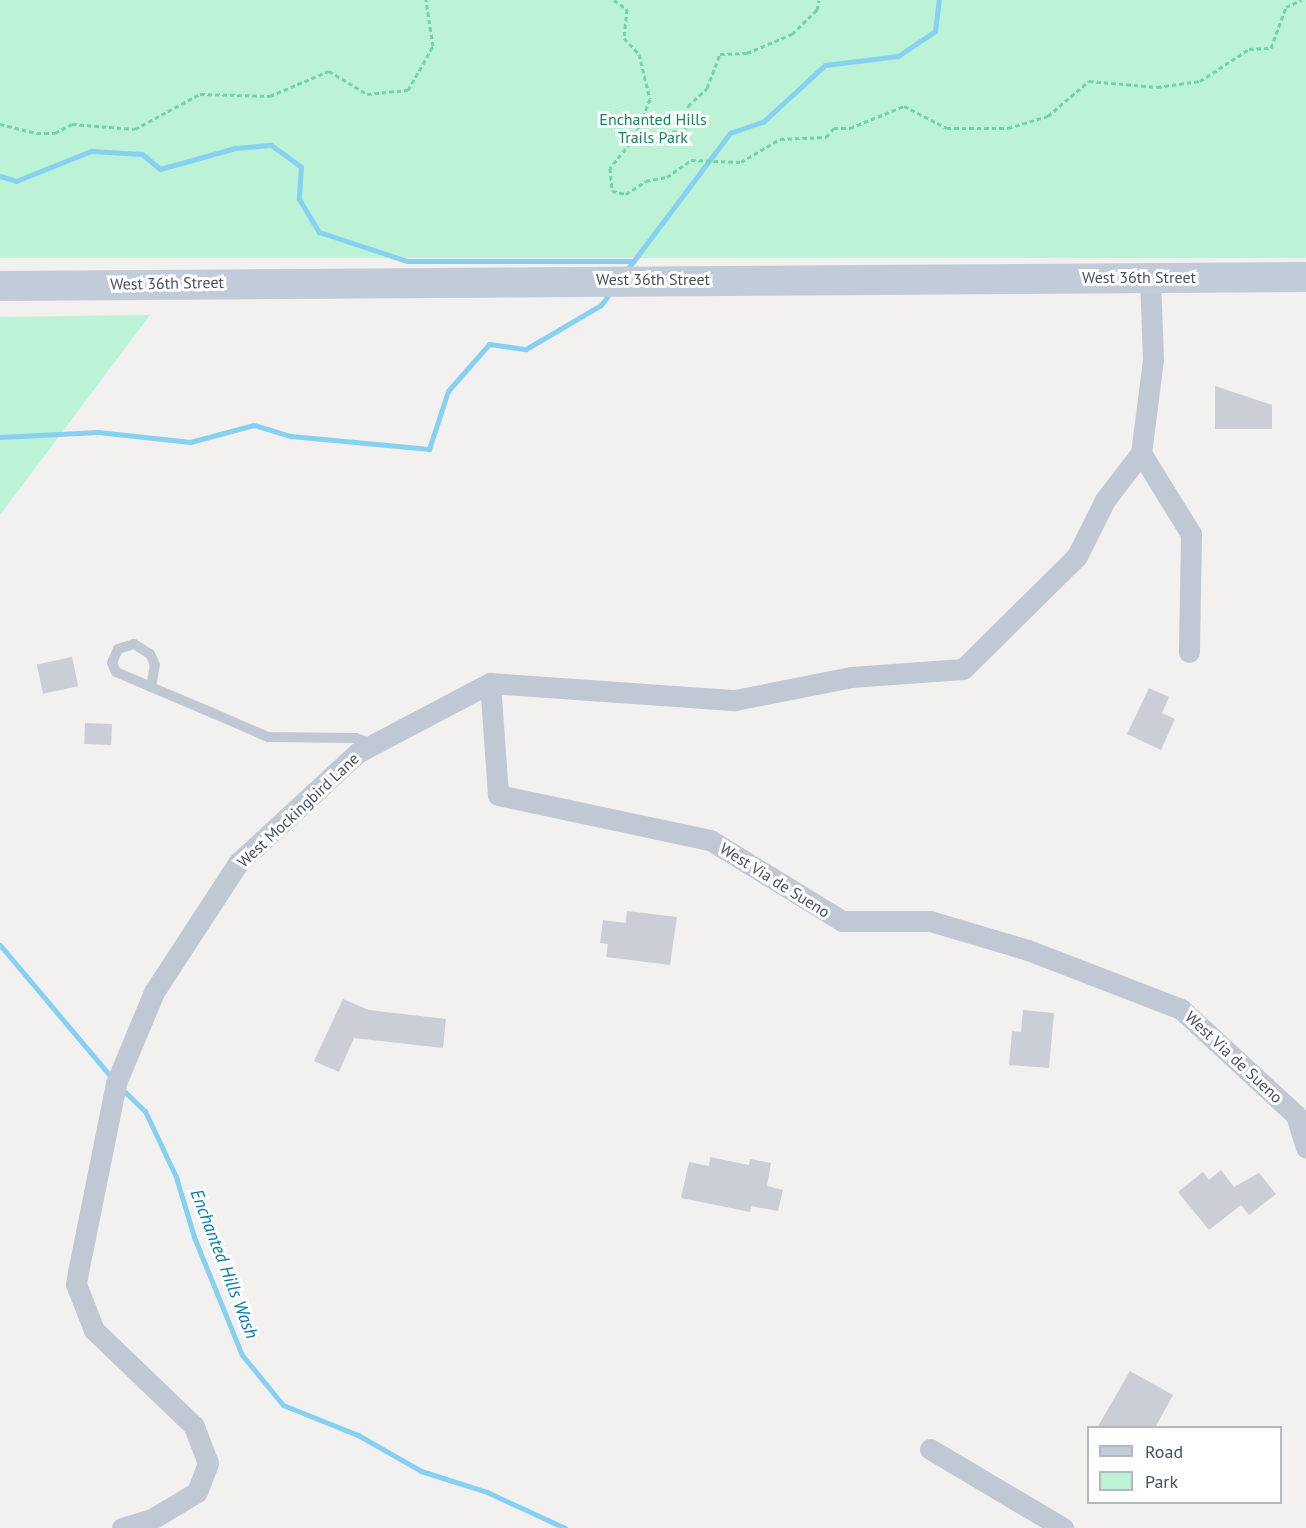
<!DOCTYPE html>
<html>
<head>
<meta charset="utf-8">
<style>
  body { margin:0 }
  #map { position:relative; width:1306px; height:1528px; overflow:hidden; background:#f3f0f0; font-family:"PT Sans",sans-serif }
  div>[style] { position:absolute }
  .green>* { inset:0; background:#bcf2d6; transform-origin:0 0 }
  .stream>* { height:5px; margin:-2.5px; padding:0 2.5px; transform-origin:2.5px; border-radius:2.5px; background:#86d1f2 }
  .building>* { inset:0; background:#cbced6; transform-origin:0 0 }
  .path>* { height:3px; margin-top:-1.5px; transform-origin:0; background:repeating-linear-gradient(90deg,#71d3ac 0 4.5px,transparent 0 7.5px) }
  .lane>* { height:10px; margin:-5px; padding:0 5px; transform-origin:5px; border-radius:5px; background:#c0c9d3 }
  .street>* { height:21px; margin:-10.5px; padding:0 10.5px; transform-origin:10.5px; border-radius:10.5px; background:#c0c9d3 }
  .secondary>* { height:30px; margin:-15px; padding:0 15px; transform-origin:15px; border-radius:15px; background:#c1cbda }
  span { translate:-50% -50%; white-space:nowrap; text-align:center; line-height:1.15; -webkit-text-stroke:6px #fff; paint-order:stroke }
  .park-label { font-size:16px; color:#118757 }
  .street-label { font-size:16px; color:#46515f }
  .water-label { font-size:18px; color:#037aae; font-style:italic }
  .legend { position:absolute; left:1087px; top:1426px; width:195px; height:78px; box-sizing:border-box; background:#fff; border:2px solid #b5b9bf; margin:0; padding:8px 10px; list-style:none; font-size:18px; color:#46515f }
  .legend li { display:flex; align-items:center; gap:12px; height:30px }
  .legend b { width:30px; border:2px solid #b5b9bf }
</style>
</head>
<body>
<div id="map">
  <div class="green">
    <div style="left:0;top:0;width:1306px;height:258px"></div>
    <div style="clip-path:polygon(150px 315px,0 515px,0 317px)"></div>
  </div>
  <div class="stream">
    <div style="left:0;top:176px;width:17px;rotate:17deg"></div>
    <div style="left:16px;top:181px;width:81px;rotate:-21.8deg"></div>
    <div style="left:91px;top:151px;width:51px;rotate:3.4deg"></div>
    <div style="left:142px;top:154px;width:23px;rotate:40deg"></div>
    <div style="left:160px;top:169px;width:78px;rotate:-15.6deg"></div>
    <div style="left:235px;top:148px;width:36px;rotate:-5deg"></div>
    <div style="left:271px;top:145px;width:37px;rotate:36deg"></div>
    <div style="left:301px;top:167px;width:32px;rotate:94deg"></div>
    <div style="left:299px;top:199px;width:39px;rotate:59deg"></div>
    <div style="left:319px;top:232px;width:93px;rotate:18.2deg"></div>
    <div style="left:407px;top:261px;width:227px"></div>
    <div style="left:626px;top:271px;width:173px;rotate:-53deg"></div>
    <div style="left:730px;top:133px;width:36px;rotate:-19deg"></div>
    <div style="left:764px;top:121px;width:83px;rotate:-42.6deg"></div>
    <div style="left:825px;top:65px;width:74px;rotate:-7deg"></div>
    <div style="left:898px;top:56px;width:45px;rotate:-34deg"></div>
    <div style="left:935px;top:31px;width:31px;rotate:-83deg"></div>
    <div style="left:0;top:437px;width:98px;rotate:-2.9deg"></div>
    <div style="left:98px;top:432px;width:93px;rotate:6.2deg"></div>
    <div style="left:190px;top:442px;width:66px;rotate:-14.9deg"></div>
    <div style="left:254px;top:425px;width:39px;rotate:17deg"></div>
    <div style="left:291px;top:436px;width:139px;rotate:5.4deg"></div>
    <div style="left:429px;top:449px;width:61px;rotate:-71.9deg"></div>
    <div style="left:448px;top:391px;width:62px;rotate:-48.9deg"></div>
    <div style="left:489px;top:344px;width:37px;rotate:8deg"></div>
    <div style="left:526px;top:349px;width:87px;rotate:-30.4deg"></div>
    <div style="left:601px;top:305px;width:15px;rotate:-53deg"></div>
    <div style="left:0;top:945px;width:175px;rotate:49.9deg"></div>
    <div style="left:121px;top:1088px;width:33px;rotate:44deg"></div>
    <div style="left:145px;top:1111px;width:73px;rotate:64.8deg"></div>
    <div style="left:176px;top:1177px;width:63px;rotate:73.3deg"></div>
    <div style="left:194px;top:1237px;width:127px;rotate:67.9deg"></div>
    <div style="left:242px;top:1355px;width:65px;rotate:50.6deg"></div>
    <div style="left:283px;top:1405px;width:81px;rotate:21.8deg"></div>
    <div style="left:358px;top:1435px;width:73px;rotate:29.7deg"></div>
    <div style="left:421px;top:1471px;width:69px;rotate:17.7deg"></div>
    <div style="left:487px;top:1492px;width:86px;rotate:24.8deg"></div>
  </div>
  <div class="building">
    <div style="clip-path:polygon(1215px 386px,1272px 405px,1272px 429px,1215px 429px)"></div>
    <div style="left:72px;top:657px;width:30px;height:36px;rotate:78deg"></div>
    <div style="clip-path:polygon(1149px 688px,1169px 697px,1162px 713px,1175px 719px,1161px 750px,1127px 734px)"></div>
    <div style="left:85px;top:723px;width:27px;height:21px;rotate:2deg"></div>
    <div style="clip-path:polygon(627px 911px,677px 917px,670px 965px,606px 957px,608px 944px,600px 943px,603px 920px,626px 923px)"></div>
    <div style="clip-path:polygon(343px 999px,369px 1010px,446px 1019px,443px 1048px,354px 1038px,339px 1072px,314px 1061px)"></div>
    <div style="clip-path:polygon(1023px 1010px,1054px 1013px,1049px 1068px,1009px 1065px,1012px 1031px,1021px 1032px)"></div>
    <div style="clip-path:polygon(710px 1157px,749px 1165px,750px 1159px,771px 1163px,767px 1186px,783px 1190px,778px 1211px,751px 1206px,750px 1212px,681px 1198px,689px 1162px,709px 1166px)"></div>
    <div style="clip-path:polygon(1221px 1170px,1234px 1187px,1259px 1173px,1276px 1194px,1249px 1215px,1241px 1205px,1209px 1230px,1178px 1192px,1203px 1172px,1209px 1180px)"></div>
    <div style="clip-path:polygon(1130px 1371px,1173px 1395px,1155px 1428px,1097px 1428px)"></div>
  </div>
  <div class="path">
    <div style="left:614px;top:0;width:16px;rotate:35deg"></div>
    <div style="left:627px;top:9px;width:29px;rotate:96deg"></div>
    <div style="left:624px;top:38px;width:22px;rotate:47deg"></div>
    <div style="left:639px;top:54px;width:46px;rotate:76.3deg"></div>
    <div style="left:650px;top:99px;width:41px;rotate:111.5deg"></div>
    <div style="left:635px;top:137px;width:40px;rotate:129deg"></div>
    <div style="left:610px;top:168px;width:23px;rotate:85deg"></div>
    <div style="left:612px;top:191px;width:14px;rotate:12deg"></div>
    <div style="left:626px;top:194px;width:24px;rotate:-33deg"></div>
    <div style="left:646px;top:181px;width:21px;rotate:-11deg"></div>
    <div style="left:667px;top:177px;width:29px;rotate:-35deg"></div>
    <div style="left:691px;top:160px;width:50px;rotate:2.3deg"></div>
    <div style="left:741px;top:162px;width:45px;rotate:-30.5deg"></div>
    <div style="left:780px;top:139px;width:46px;rotate:-2.5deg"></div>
    <div style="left:826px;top:137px;width:12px;rotate:-48deg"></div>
    <div style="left:834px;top:128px;width:16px"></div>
    <div style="left:850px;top:128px;width:58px;rotate:-22.2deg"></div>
    <div style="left:904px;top:106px;width:48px;rotate:27.1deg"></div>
    <div style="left:947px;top:128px;width:61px"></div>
    <div style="left:1008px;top:128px;width:42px;rotate:-16.7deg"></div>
    <div style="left:1048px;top:116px;width:54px;rotate:-40.5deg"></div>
    <div style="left:1089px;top:81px;width:68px;rotate:5deg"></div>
    <div style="left:1157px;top:87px;width:43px;rotate:-7.9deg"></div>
    <div style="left:1200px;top:81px;width:59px;rotate:-33.1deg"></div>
    <div style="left:1249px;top:49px;width:22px;rotate:-3deg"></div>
    <div style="left:1271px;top:48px;width:44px;rotate:-69.9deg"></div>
    <div style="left:1286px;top:7px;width:17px;rotate:-25deg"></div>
    <div style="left:0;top:124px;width:38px;rotate:14deg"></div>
    <div style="left:37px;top:133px;width:18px"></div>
    <div style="left:55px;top:133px;width:19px;rotate:-28deg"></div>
    <div style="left:72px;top:124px;width:63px;rotate:4.5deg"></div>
    <div style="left:135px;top:129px;width:74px;rotate:-28.3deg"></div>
    <div style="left:200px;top:94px;width:70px;rotate:1.6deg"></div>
    <div style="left:270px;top:96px;width:64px;rotate:-23deg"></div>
    <div style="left:329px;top:71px;width:44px;rotate:31.2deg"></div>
    <div style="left:367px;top:94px;width:41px;rotate:-5.6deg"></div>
    <div style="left:408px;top:90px;width:51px;rotate:-60.4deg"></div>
    <div style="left:433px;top:46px;width:47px;rotate:-98.7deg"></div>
    <div style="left:635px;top:137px;width:50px;rotate:-8deg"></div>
    <div style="left:685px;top:130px;width:24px;rotate:-83deg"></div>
    <div style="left:688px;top:106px;width:26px;rotate:-43deg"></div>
    <div style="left:707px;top:88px;width:36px;rotate:-69deg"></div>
    <div style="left:720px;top:54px;width:27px;rotate:-2deg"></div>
    <div style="left:747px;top:53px;width:49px;rotate:-22.9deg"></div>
    <div style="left:792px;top:34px;width:35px;rotate:-44deg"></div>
    <div style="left:817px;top:10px;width:10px;rotate:-79deg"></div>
  </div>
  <div class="lane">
    <div style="left:151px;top:687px;width:22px;rotate:-80deg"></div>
    <div style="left:155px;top:665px;width:12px;rotate:-114deg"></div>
    <div style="left:150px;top:654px;width:19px;rotate:-148deg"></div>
    <div style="left:134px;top:644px;width:17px;rotate:163deg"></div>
    <div style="left:118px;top:649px;width:15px;rotate:113deg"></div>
    <div style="left:112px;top:663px;width:10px;rotate:66deg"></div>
    <div style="left:116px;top:672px;width:38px;rotate:23deg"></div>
    <div style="left:151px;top:687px;width:69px;rotate:22.9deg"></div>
    <div style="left:215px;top:714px;width:58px;rotate:23.5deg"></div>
    <div style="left:268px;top:737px;width:88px;rotate:0.7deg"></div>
    <div style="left:356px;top:738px;width:18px;rotate:19deg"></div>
  </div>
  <div class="street">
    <div style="left:1141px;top:453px;width:95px;rotate:58.3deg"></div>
    <div style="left:1191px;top:534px;width:118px;rotate:91deg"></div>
    <div style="left:490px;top:683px;width:112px;rotate:85.9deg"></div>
    <div style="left:498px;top:795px;width:217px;rotate:12deg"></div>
    <div style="left:710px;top:840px;width:155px;rotate:31.5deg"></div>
    <div style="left:842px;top:921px;width:88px"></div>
    <div style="left:930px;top:921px;width:102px;rotate:16.5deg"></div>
    <div style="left:1028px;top:950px;width:164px;rotate:21.1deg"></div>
    <div style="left:1181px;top:1009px;width:156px;rotate:42.7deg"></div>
    <div style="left:1296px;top:1115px;width:34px;rotate:73deg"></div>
    <div style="left:930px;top:1449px;width:155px;rotate:30.7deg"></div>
    <div style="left:122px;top:1528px;width:31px;rotate:-17deg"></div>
    <div style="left:152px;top:1519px;width:52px;rotate:-31deg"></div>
    <div style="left:197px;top:1492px;width:31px;rotate:-69deg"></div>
    <div style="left:208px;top:1463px;width:40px;rotate:-111deg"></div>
    <div style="left:194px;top:1426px;width:139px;rotate:-136.2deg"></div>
    <div style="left:94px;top:1330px;width:49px;rotate:-111.4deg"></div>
    <div style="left:76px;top:1284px;width:12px;rotate:-81deg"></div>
    <div style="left:78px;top:1272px;width:193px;rotate:-78.6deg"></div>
    <div style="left:116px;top:1083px;width:99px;rotate:-67.3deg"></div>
    <div style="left:154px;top:992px;width:154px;rotate:-56.9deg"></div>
    <div style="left:238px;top:863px;width:162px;rotate:-42.7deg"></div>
    <div style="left:357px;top:753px;width:150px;rotate:-27.8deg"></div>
    <div style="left:490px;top:683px;width:246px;rotate:4deg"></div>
    <div style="left:735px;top:700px;width:118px;rotate:-11.2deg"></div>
    <div style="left:851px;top:677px;width:112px;rotate:-4.1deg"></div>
    <div style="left:963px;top:669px;width:161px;rotate:-44.7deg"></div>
    <div style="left:1077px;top:556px;width:63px;rotate:-63.4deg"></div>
    <div style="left:1105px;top:500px;width:59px;rotate:-52.5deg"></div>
    <div style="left:1141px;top:453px;width:95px;rotate:-82.7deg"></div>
    <div style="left:1153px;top:359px;width:83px;rotate:-92.1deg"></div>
  </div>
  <div class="secondary">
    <div style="left:0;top:286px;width:1306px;rotate:-0.39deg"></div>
  </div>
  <div class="park-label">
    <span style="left:653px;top:128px">Enchanted Hills<br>Trails Park</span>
  </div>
  <div class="street-label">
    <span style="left:1139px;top:277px">West 36th Street</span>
    <span style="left:653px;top:279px">West 36th Street</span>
    <span style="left:167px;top:283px;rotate:-1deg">West 36th Street</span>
    <span style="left:298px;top:810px;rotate:-43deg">West Mockingbird Lane</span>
    <span style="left:775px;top:880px;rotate:32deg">West Via de Sueno</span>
    <span style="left:1234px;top:1057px;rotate:43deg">West Via de Sueno</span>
  </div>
  <div class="water-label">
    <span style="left:224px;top:1264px;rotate:69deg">Enchanted Hills Wash</span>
  </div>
  <ul class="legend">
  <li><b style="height:8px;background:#c1cbda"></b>Road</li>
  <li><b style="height:16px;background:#bcf2d6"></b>Park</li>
  </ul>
</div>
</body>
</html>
